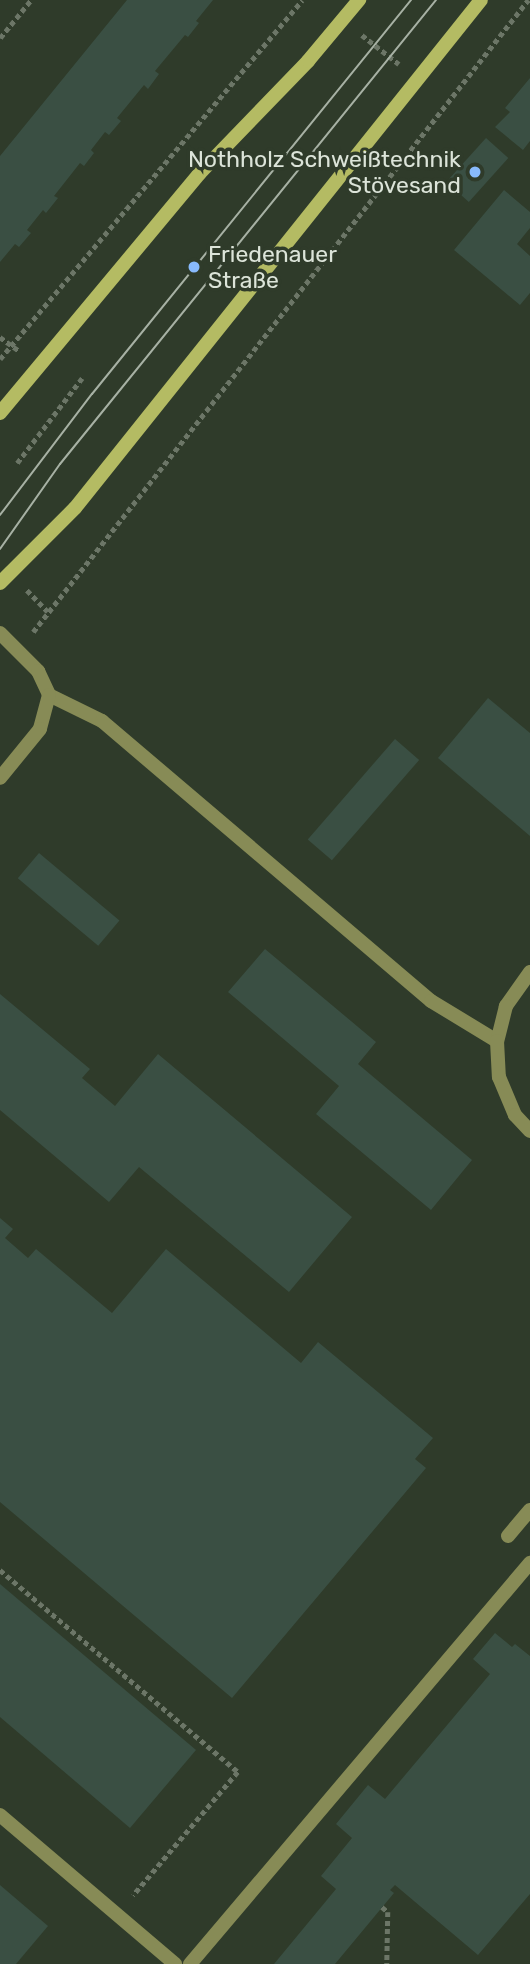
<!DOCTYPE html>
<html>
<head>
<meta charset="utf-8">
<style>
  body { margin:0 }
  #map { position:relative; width:530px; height:1964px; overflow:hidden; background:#2f3b2a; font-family:Rubik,sans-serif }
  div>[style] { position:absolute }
  .building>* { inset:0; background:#3a4f43; transform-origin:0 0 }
  .path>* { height:4.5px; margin-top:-2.25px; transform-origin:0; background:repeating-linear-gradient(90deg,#6c7667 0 5px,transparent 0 8.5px) }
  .service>* { height:14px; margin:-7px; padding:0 7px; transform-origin:7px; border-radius:7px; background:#878b56 }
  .minor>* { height:14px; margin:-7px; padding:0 7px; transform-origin:7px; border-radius:7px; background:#878b56 }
  .secondary>* { height:14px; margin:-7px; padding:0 7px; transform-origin:7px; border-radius:7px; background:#b4bb63 }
  .tram>* { height:2px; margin:-1px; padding:0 1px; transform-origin:1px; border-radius:1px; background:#a7b1a4 }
  .dots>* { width:19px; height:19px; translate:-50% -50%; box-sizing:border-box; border:4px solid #2f3b2a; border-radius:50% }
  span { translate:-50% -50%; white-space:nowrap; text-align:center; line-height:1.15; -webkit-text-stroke:7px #2f3b2a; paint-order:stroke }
  .poi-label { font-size:23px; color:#dce4d9 }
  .right { translate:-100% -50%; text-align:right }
  .left { translate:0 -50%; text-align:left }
</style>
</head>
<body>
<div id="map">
  <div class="building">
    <div style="clip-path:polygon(127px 0,213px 0,196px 21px,199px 23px,188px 37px,185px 35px,155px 71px,159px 74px,148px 89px,144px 85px,117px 118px,121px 121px,109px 135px,105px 132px,91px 150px,94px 153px,84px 166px,80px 163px,54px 196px,58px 198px,46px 213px,43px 210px,27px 230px,31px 233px,19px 247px,15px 244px,0 262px,0 156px)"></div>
    <div style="clip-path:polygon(530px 78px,530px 141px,523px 150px,495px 127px,510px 112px,505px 108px)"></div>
    <div style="left:486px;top:138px;width:30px;height:59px;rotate:42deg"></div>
    <div style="clip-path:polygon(504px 190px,530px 212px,530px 228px,517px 244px,530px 256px,530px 293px,520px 305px,454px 250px)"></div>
    <div style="clip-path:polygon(488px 698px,530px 733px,530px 836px,438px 758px)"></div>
    <div style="left:395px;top:739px;width:32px;height:133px;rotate:41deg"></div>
    <div style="left:39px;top:853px;width:105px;height:33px;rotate:40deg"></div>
    <div style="clip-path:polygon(265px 949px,376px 1042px,358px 1064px,472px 1160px,431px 1210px,316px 1114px,339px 1086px,228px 992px)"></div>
    <div style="clip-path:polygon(0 994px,90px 1069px,82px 1078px,115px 1106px,158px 1054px,352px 1217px,289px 1292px,139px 1167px,109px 1202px,0 1110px)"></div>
    <div style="clip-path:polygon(0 1218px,13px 1229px,5px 1238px,28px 1258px,36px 1249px,112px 1313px,166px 1249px,301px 1363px,318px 1342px,433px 1438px,415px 1459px,426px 1468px,232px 1698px,0 1502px)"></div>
    <div style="clip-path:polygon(0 1584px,196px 1750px,130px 1828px,0 1717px)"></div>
    <div style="clip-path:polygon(495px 1633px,512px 1647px,515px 1644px,530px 1656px,530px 1894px,478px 1955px,395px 1885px,390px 1890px,394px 1893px,335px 1964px,274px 1964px,336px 1889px,321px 1876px,352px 1838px,336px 1824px,368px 1785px,385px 1799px,490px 1674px,473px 1659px)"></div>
    <div style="clip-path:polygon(0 1885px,48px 1926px,16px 1964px,0 1964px)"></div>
  </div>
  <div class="path">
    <div style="left:362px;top:35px;width:47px;rotate:38.1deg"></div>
    <div style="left:0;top:38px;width:49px;rotate:-50.8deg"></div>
    <div style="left:0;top:337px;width:24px;rotate:36deg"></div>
    <div style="left:0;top:359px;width:469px;rotate:-49.9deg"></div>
    <div style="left:17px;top:463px;width:107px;rotate:-52.6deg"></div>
    <div style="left:27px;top:590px;width:30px;rotate:46deg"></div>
    <div style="left:33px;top:632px;width:803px;rotate:-51.93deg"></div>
    <div style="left:0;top:1570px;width:312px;rotate:40.3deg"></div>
    <div style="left:238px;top:1772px;width:162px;rotate:130.3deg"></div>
    <div style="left:382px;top:1907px;width:8px;rotate:40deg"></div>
    <div style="left:388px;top:1912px;width:52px;rotate:91.1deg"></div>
  </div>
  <div class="service">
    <div style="left:49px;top:695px;width:59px;rotate:26.1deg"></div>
    <div style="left:102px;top:721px;width:432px;rotate:40.4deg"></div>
    <div style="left:431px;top:1001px;width:77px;rotate:31.2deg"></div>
    <div style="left:530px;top:972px;width:42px;rotate:125.2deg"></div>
    <div style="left:506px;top:1006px;width:36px;rotate:104deg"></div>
    <div style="left:497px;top:1041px;width:36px;rotate:87deg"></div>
    <div style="left:499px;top:1077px;width:41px;rotate:67.2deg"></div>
    <div style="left:515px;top:1115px;width:22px;rotate:47deg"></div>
    <div style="left:508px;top:1536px;width:34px;rotate:-50deg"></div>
    <div style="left:0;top:1815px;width:230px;rotate:40.4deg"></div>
    <div style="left:190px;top:1964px;width:526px;rotate:-49.71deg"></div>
  </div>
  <div class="minor">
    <div style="left:0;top:633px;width:54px;rotate:45deg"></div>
    <div style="left:38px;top:671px;width:26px;rotate:65deg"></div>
    <div style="left:49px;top:695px;width:35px;rotate:105deg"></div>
    <div style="left:40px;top:729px;width:63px;rotate:129.2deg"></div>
  </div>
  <div class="secondary">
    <div style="left:0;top:413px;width:311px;rotate:-50.2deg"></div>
    <div style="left:199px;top:174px;width:157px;rotate:-46deg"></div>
    <div style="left:308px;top:61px;width:80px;rotate:-50.1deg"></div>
    <div style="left:0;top:583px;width:106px;rotate:-45deg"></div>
    <div style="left:75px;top:508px;width:650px;rotate:-51.37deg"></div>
  </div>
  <div class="tram">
    <div style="left:0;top:515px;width:152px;rotate:-52.8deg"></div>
    <div style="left:92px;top:394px;width:507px;rotate:-51deg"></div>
    <div style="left:0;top:549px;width:104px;rotate:-54.8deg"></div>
    <div style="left:60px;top:464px;width:597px;rotate:-50.98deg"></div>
  </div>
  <div class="dots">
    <div style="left:475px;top:172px;background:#88bafc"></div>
    <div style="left:194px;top:267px;background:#88bafc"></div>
  </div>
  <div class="poi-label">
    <span class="right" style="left:461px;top:172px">Nothholz Schweißtechnik<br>Stövesand</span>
    <span class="left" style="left:208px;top:267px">Friedenauer<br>Straße</span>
  </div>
</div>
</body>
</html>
